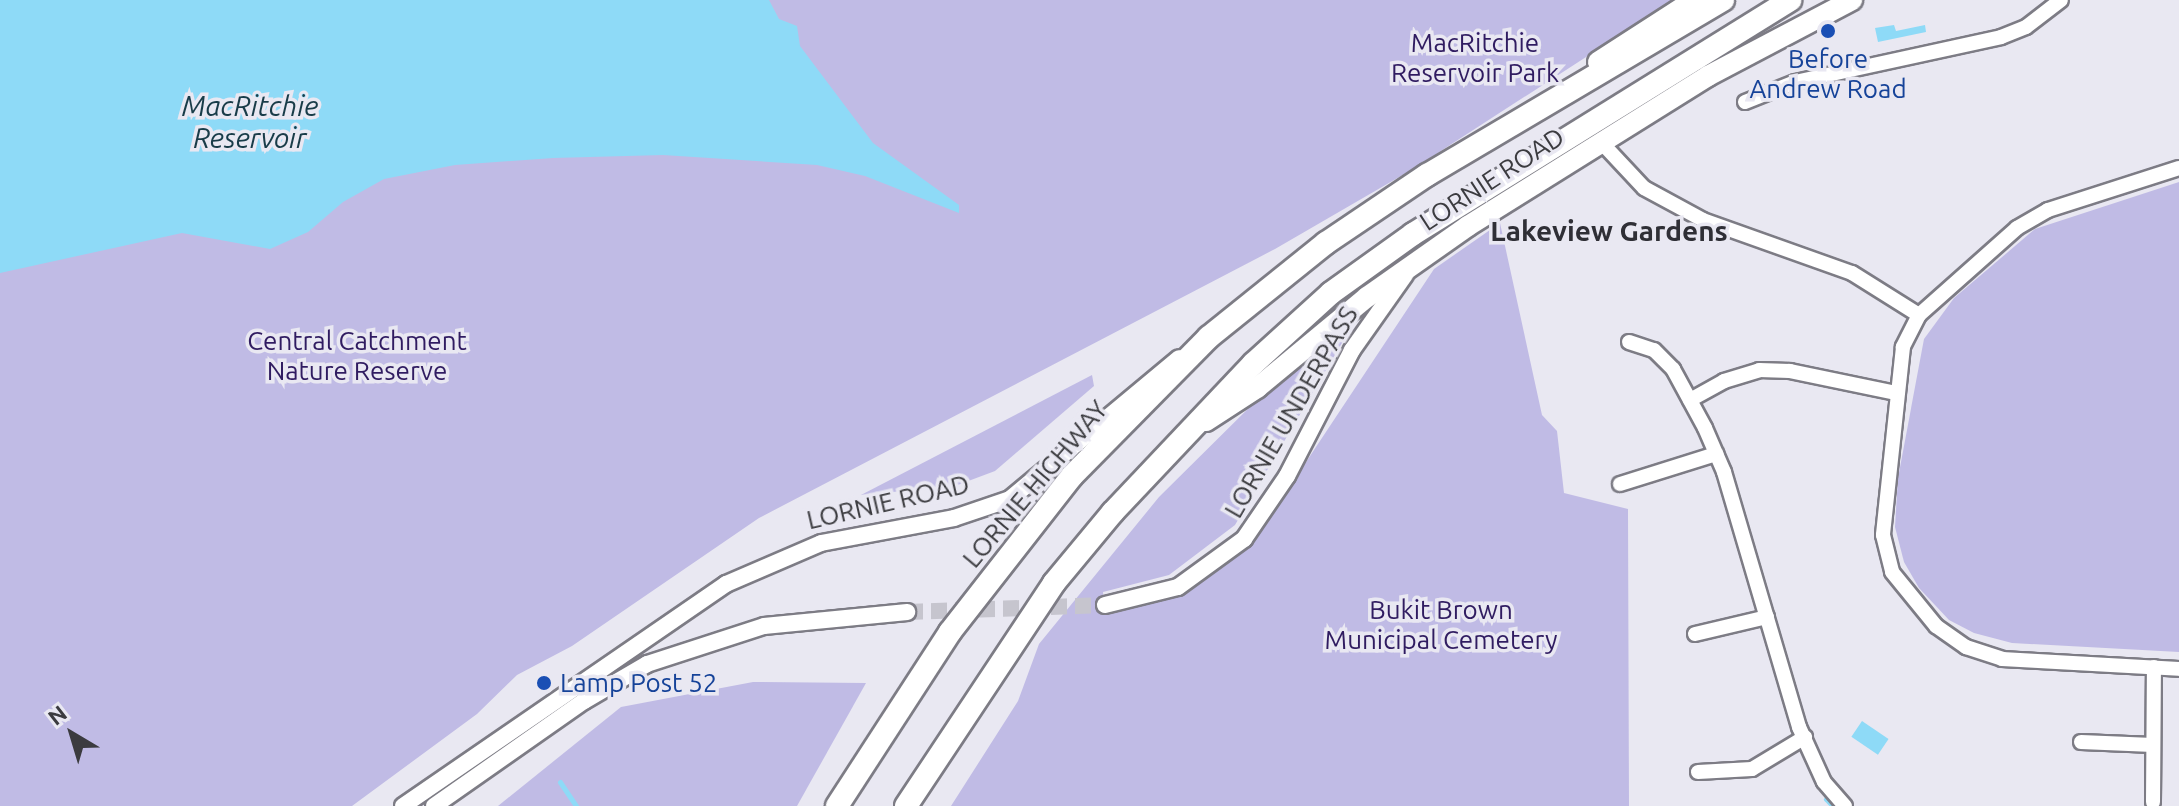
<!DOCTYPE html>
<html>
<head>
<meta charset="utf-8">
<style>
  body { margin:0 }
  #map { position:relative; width:2179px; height:806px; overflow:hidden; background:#e9e8f2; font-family:Ubuntu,sans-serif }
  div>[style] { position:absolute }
  .green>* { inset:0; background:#c0bbe5 }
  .water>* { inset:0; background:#8edaf7; transform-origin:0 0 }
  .stream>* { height:5px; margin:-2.5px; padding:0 2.5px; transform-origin:2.5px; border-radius:2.5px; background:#8edaf7 }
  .tertiary-tunnel>* { height:16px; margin-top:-8px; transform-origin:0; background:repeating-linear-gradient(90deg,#c6c5ce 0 16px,transparent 0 24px) }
  .roads { filter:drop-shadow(2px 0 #7d7c85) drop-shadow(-2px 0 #7d7c85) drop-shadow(0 2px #7d7c85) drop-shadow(0 -2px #7d7c85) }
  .minor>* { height:14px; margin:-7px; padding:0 7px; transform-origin:7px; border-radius:7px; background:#fff }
  .tertiary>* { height:16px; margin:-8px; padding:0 8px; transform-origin:8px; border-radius:8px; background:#fff }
  .primary>* { height:20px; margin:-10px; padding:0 10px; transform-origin:10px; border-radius:10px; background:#fff }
  .trunk>* { height:22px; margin:-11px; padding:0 11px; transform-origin:11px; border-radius:11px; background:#fff }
  .dots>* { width:22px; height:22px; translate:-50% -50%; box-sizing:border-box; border:4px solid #e9e8f2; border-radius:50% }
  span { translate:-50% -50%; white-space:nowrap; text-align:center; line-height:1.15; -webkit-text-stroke:7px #e9e8f2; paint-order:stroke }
  .park-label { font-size:26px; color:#301c61 }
  .transit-label { font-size:26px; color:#164399 }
  .left { translate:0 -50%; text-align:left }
  .street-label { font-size:26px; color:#3b3b3f }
  .water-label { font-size:28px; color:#193c49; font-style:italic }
  .neighbourhood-label { font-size:28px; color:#2f2f36; font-weight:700 }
  .north { position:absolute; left:32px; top:694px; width:80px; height:80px; -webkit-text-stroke:6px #e9e8f2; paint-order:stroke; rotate:322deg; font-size:22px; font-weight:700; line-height:32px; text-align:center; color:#3b3b3f }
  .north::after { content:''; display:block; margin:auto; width:28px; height:36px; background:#3b3b3f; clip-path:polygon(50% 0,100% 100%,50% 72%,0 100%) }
</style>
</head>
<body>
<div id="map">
  <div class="green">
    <div style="clip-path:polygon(0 0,1674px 0,1413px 169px,1275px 249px,759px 518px,572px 646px,517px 675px,477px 714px,352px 806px,0 806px)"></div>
    <div style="clip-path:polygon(2179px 182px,2179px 652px,2012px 643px,1974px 633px,1949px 620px,1919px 588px,1904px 562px,1895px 527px,1898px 478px,1924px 339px,1954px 298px,2035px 229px)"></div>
    <div style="clip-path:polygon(1500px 223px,1542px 415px,1557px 431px,1564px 493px,1628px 509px,1629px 806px,951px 806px,1018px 701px,1039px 644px,1159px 497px,1278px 379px,1363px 307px,1235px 525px,1169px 575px,1103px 592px,1105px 614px,1182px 593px,1253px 542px,1434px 269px)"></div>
    <div style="clip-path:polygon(1092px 375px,1094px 386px,995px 471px,955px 486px,861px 495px)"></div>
    <div style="clip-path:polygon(753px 682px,866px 683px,797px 806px,498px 806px,621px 707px)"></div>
  </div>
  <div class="water">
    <div style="clip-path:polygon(0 0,769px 0,779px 19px,797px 26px,800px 46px,873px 143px,959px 205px,959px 213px,865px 176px,817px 165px,663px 155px,553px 158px,455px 165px,384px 179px,343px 202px,308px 232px,270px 249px,182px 233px,0 273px)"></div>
    <div style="clip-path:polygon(1894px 25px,1896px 31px,1925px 25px,1926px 32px,1878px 42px,1875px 28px)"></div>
    <div style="left:1862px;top:721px;width:32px;height:19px;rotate:34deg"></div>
  </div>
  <div class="stream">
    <div style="left:560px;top:782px;width:29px;rotate:56deg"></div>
    <div style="left:1826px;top:799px;width:10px;rotate:45deg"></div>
  </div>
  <div class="tertiary-tunnel">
    <div style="left:907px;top:612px;width:198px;rotate:-2deg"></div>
  </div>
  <div class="roads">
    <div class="minor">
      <div style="left:1745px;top:102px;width:54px;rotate:-21.8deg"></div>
      <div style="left:1795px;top:82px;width:211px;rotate:-12.3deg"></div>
      <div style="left:2001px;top:37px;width:27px;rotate:-22deg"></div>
      <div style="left:2026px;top:27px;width:44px;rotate:-37.6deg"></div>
      <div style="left:1601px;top:142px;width:63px;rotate:46.9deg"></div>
      <div style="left:1644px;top:188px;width:67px;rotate:28.5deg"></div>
      <div style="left:1703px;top:220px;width:158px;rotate:19.6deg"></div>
      <div style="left:1852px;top:273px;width:79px;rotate:32.1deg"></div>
      <div style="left:2179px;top:168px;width:138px;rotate:162.2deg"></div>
      <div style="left:2048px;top:210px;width:36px;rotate:150deg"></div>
      <div style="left:2017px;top:228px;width:131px;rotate:138.4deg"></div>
      <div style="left:1919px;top:315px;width:36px;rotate:117deg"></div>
      <div style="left:1903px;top:347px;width:189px;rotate:96.1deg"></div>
      <div style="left:1883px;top:535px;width:38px;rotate:76deg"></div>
      <div style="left:1892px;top:572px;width:70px;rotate:50.8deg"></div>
      <div style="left:1936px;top:626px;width:37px;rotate:35deg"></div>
      <div style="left:1966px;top:647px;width:38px;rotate:18deg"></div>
      <div style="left:2002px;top:659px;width:177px;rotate:3.2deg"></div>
      <div style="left:1629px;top:342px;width:26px;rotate:18deg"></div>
      <div style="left:1654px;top:350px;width:27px;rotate:45deg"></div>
      <div style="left:1673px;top:369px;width:67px;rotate:61.5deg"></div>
      <div style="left:1705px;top:428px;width:48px;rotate:66.6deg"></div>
      <div style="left:1724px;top:472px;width:266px;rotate:73.6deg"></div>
      <div style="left:1799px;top:727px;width:60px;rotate:65.6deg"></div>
      <div style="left:1824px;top:782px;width:32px;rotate:49deg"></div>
      <div style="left:1690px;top:400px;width:39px;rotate:-29deg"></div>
      <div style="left:1724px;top:381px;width:37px;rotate:-17deg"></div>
      <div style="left:1759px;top:370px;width:31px;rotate:2deg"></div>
      <div style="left:1790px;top:371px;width:108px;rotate:11.7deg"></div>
      <div style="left:1620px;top:484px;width:101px;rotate:-17.4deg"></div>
      <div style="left:1695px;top:634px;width:74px;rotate:-13.3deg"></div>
      <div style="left:2081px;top:742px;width:72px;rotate:2.4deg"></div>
      <div style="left:1698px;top:772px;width:54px;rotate:-3.2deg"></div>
      <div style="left:1752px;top:769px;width:62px;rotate:-31.1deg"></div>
      <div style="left:2153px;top:802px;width:135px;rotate:-89.6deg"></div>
    </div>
    <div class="tertiary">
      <div style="left:1105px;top:605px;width:75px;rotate:-13.9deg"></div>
      <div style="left:1178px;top:587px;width:82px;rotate:-36deg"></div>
      <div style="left:1244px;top:539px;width:76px;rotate:-55.7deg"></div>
      <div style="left:1287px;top:476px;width:142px;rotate:-62.7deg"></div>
      <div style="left:1352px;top:350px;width:92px;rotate:-54.8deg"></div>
      <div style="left:403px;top:806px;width:392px;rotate:-34.5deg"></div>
      <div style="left:726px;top:584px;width:103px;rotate:-23.3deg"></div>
      <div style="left:821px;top:543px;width:135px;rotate:-10.6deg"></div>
      <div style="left:954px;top:518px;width:59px;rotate:-18.7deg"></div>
      <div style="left:1010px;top:499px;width:220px;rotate:-39.8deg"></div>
      <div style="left:434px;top:806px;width:183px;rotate:-35deg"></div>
      <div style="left:584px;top:701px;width:73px;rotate:-30.4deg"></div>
      <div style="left:647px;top:664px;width:123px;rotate:-18deg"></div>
      <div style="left:764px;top:626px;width:144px;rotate:-5.6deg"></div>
    </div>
    <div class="primary">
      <div style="left:1598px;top:62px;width:114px;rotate:-32.9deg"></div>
      <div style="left:1206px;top:421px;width:61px;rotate:-32.9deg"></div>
      <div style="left:1257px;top:388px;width:143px;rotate:-39.6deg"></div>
      <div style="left:1367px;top:297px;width:123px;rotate:-35.1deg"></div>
      <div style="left:1468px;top:226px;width:283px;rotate:-32deg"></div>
      <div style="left:1708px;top:76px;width:163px;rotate:-27.8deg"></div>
    </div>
    <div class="trunk">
      <div style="left:837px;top:806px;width:207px;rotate:-57deg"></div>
      <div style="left:950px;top:632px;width:198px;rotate:-52deg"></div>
      <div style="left:1072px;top:476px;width:195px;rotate:-45.4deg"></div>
      <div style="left:1209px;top:337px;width:150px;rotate:-38.8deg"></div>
      <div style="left:1326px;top:243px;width:122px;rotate:-34deg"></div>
      <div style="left:1427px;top:175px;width:344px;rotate:-30.6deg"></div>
      <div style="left:906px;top:806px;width:268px;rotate:-56.4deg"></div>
      <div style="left:1054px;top:583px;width:92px;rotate:-50.3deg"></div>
      <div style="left:1113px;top:512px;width:204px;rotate:-46.6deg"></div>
      <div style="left:1253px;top:364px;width:105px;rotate:-42.3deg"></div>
      <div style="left:1331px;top:293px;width:101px;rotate:-35.7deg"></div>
      <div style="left:1413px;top:234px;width:444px;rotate:-31.8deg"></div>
    </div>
  </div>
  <div class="dots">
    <div style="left:1828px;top:31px;background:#1a4fb4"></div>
    <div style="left:544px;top:683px;background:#1a4fb4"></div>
  </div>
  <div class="park-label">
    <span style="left:1475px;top:58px">MacRitchie<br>Reservoir Park</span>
    <span style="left:357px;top:356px">Central Catchment<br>Nature Reserve</span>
    <span style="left:1441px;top:625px">Bukit Brown<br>Municipal Cemetery</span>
  </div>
  <div class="transit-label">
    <span style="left:1828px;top:74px">Before<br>Andrew Road</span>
    <span class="left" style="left:560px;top:683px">Lamp Post 52</span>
  </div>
  <div class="street-label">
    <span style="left:1492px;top:179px;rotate:-33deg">LORNIE ROAD</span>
    <span style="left:1291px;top:412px;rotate:-60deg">LORNIE UNDERPASS</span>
    <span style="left:1035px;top:484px;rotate:-50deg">LORNIE HIGHWAY</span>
    <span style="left:888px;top:502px;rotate:-13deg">LORNIE ROAD</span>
  </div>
  <div class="water-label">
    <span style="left:250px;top:122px">MacRitchie<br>Reservoir</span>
  </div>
  <div class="neighbourhood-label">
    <span style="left:1609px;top:231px">Lakeview Gardens</span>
  </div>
  <div class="north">N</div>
</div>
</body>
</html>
